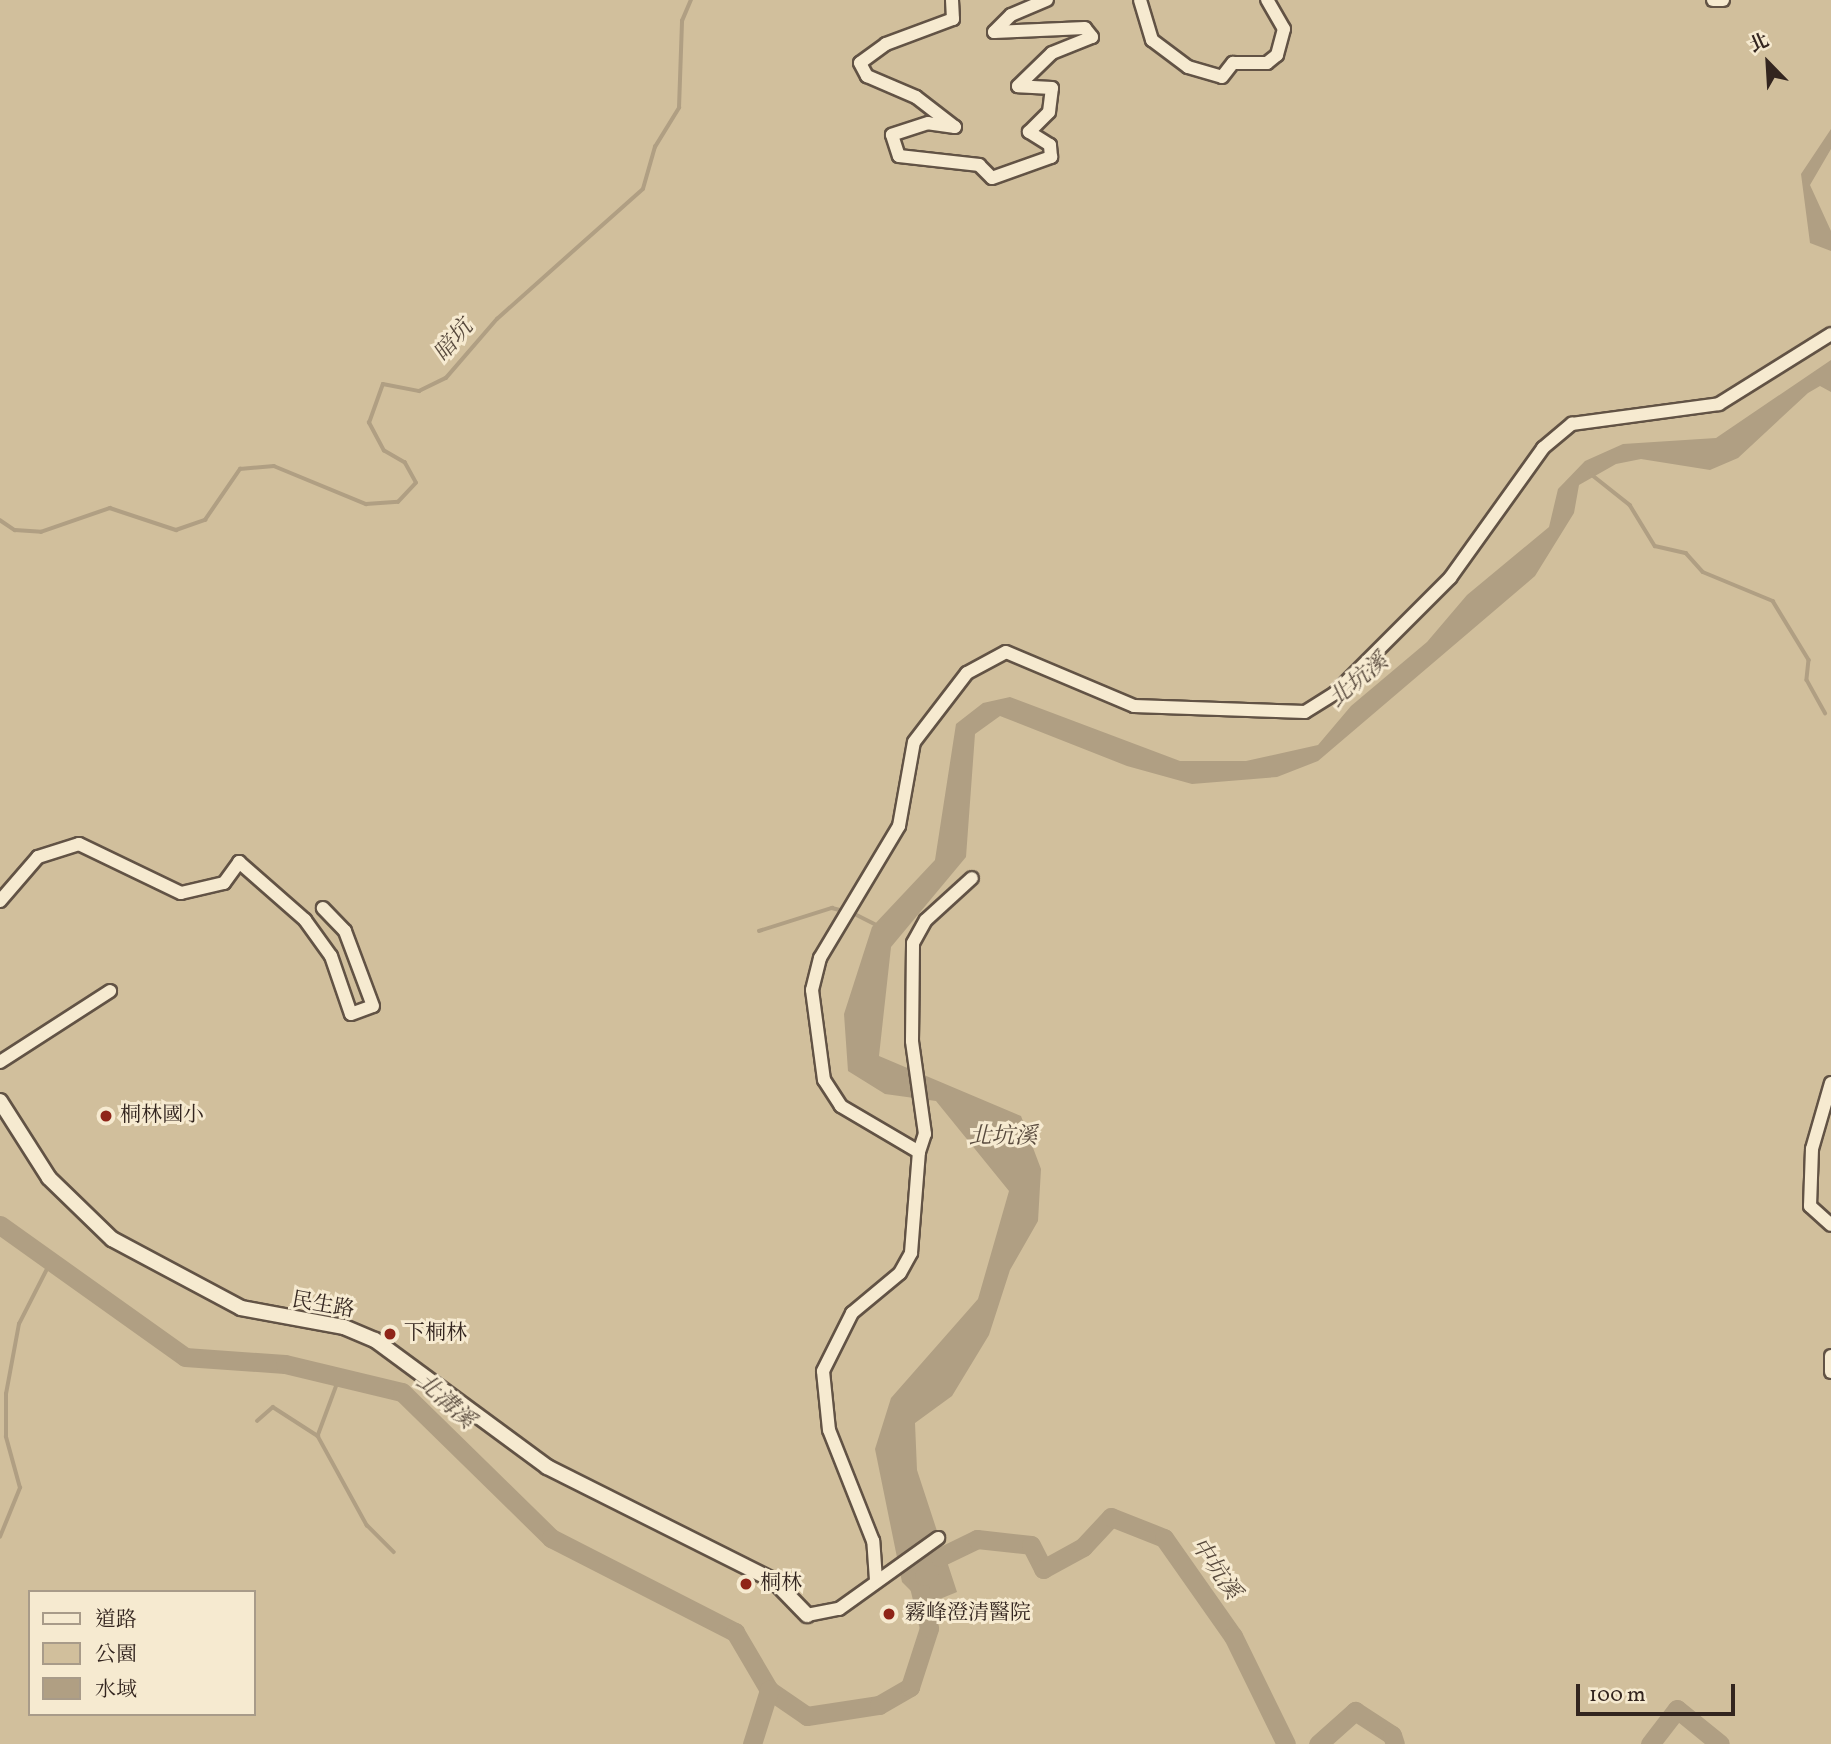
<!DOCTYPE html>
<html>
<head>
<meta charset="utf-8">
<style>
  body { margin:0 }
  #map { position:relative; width:1831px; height:1744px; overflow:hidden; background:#f1deb6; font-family:Vollkorn,"Noto Serif TC",serif }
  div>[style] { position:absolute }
  .green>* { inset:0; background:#d1bf9c }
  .water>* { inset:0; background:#b09f83 }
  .stream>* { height:3.5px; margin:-1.75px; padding:0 1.75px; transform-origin:1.75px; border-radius:1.75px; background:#b09f83 }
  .river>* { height:19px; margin:-9.5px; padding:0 9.5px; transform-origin:9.5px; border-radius:9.5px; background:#b09f83 }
  .roads { filter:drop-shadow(2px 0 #625345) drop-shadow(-2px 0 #625345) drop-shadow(0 2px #625345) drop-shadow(0 -2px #625345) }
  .minor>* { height:12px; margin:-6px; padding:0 6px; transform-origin:6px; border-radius:6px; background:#f6ead0 }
  .tertiary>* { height:14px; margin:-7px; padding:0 7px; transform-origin:7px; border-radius:7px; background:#f6ead0 }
  .dots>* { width:19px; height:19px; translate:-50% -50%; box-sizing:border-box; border:4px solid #f6ead0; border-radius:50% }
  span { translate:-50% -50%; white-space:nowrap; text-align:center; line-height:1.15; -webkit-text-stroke:6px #f6ead0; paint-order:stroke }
  .poi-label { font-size:21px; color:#33251f }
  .left { translate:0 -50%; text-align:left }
  .street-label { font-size:21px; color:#33251f }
  .water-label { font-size:23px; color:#584a3d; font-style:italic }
  .legend { position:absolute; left:28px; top:1590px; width:228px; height:126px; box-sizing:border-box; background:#f6ead0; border:2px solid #a89b89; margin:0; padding:9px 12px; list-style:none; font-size:21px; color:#33251f }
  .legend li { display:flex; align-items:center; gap:14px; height:35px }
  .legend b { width:35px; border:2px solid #a89b89 }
  .north { position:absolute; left:1733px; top:28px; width:70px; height:70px; -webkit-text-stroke:5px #f6ead0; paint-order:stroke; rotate:336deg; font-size:19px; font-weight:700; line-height:28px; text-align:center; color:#33251f }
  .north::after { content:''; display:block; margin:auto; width:24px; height:32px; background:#33251f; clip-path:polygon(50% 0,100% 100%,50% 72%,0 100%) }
  .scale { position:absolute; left:1576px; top:1684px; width:159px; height:32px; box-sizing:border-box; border:4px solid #33251f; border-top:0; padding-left:9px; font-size:21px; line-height:24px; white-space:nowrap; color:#33251f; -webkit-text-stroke:5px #f6ead0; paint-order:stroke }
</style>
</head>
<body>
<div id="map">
  <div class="green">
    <div style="clip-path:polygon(evenodd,0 0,1831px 0,1831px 1744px,0 1744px,0 0,30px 1592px,254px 1592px,254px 1714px,30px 1714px,30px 1592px)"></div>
  </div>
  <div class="water">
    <div style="clip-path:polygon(1831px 129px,1831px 149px,1810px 185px,1831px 231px,1831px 251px,1810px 243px,1801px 174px)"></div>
    <div style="clip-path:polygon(1831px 360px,1831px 392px,1820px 386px,1808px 393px,1738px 458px,1710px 470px,1641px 459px,1616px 464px,1579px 485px,1574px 513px,1535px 576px,1318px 761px,1277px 777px,1192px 784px,1127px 766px,1000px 716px,975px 734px,966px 857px,891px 947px,879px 1056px,1021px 1116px,1041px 1169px,1038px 1221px,1010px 1270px,989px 1335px,952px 1396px,915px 1423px,917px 1470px,957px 1592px,925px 1605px,902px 1582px,875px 1449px,891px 1398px,978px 1299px,1009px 1191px,936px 1101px,885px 1094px,848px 1071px,844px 1014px,872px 927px,935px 860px,956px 724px,983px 703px,1010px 697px,1180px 761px,1246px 761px,1318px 745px,1351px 706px,1427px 642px,1467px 595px,1549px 527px,1558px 489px,1585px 461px,1623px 444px,1716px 438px)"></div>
  </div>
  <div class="stream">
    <div style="left:1591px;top:474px;width:50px;rotate:38.5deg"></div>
    <div style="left:1630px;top:505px;width:48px;rotate:58.6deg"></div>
    <div style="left:1655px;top:546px;width:32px;rotate:13deg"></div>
    <div style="left:1686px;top:553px;width:25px;rotate:48deg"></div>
    <div style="left:1703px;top:572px;width:76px;rotate:22.5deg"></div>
    <div style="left:1773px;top:601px;width:69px;rotate:58.6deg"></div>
    <div style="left:1809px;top:660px;width:20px;rotate:96deg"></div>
    <div style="left:1807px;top:680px;width:38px;rotate:61deg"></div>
    <div style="left:0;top:520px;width:18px;rotate:34deg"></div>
    <div style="left:15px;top:530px;width:26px;rotate:4deg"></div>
    <div style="left:41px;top:532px;width:73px;rotate:-19.2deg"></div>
    <div style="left:110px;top:508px;width:70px;rotate:18.4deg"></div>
    <div style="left:176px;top:530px;width:31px;rotate:-19deg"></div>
    <div style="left:205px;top:520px;width:62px;rotate:-55.5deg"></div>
    <div style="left:240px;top:469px;width:34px;rotate:-5deg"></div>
    <div style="left:274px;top:466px;width:100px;rotate:22.4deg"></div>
    <div style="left:366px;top:504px;width:32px;rotate:-4deg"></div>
    <div style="left:398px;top:502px;width:26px;rotate:-47deg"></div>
    <div style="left:416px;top:483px;width:23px;rotate:-119deg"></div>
    <div style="left:405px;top:463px;width:24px;rotate:-150deg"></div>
    <div style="left:384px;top:451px;width:32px;rotate:-118deg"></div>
    <div style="left:369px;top:423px;width:41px;rotate:-70.3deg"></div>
    <div style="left:383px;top:384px;width:37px;rotate:11deg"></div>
    <div style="left:419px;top:391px;width:30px;rotate:-26deg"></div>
    <div style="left:446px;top:378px;width:78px;rotate:-49.2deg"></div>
    <div style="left:497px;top:319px;width:195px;rotate:-41.7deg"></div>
    <div style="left:643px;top:189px;width:44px;rotate:-74.1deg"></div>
    <div style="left:655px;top:147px;width:46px;rotate:-58.4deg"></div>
    <div style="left:679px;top:108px;width:87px;rotate:-88deg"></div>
    <div style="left:682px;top:21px;width:23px;rotate:-67deg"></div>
    <div style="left:851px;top:912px;width:30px;rotate:27deg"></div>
    <div style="left:759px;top:931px;width:77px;rotate:-17.5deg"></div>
    <div style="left:832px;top:908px;width:12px;rotate:14deg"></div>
    <div style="left:340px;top:1377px;width:63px;rotate:110.4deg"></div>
    <div style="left:318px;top:1436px;width:102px;rotate:61.2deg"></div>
    <div style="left:367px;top:1525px;width:38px;rotate:45deg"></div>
    <div style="left:257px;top:1421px;width:21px;rotate:-41deg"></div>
    <div style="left:273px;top:1407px;width:54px;rotate:32.8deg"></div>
    <div style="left:0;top:1537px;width:53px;rotate:-67.8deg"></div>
    <div style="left:20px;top:1488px;width:53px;rotate:-105.4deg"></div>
    <div style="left:6px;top:1437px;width:43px;rotate:-90deg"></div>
    <div style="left:6px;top:1394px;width:71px;rotate:-79.5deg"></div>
    <div style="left:19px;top:1324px;width:66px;rotate:-63deg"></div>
  </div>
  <div class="river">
    <div style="left:0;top:1225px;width:227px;rotate:35.5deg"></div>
    <div style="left:185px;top:1357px;width:100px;rotate:4deg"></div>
    <div style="left:285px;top:1364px;width:120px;rotate:13.5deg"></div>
    <div style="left:402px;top:1392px;width:209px;rotate:44.4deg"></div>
    <div style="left:551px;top:1538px;width:207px;rotate:27.1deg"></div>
    <div style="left:735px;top:1632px;width:67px;rotate:59.6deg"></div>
    <div style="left:769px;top:1690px;width:46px;rotate:34.4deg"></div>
    <div style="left:807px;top:1716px;width:73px;rotate:-8.7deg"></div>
    <div style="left:879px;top:1705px;width:36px;rotate:-30deg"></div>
    <div style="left:910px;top:1687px;width:62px;rotate:-72.1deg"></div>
    <div style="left:929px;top:1628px;width:47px;rotate:-103.4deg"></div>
    <div style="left:924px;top:1576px;width:25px;rotate:-50deg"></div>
    <div style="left:940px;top:1557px;width:41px;rotate:-25.9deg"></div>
    <div style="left:977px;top:1539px;width:54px;rotate:6.3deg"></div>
    <div style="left:1031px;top:1545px;width:27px;rotate:63deg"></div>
    <div style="left:1043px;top:1569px;width:46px;rotate:-28.8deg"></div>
    <div style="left:1083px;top:1547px;width:41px;rotate:-47deg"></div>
    <div style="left:1111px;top:1517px;width:57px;rotate:21.6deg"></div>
    <div style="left:1164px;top:1538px;width:120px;rotate:54.9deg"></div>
    <div style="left:1233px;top:1636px;width:120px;rotate:63.9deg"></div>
    <div style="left:752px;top:1744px;width:57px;rotate:-72.5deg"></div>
    <div style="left:1318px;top:1744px;width:50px;rotate:-41.7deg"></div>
    <div style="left:1355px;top:1711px;width:44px;rotate:33deg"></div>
    <div style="left:1392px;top:1735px;width:9px;rotate:72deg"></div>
    <div style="left:1650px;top:1744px;width:44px;rotate:-52.4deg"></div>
    <div style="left:1677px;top:1709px;width:55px;rotate:39.1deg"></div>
  </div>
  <div class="roads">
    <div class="minor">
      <div style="left:952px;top:0;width:19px;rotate:87deg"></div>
      <div style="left:953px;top:19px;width:72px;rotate:159.5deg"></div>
      <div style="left:886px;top:44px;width:32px;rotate:144deg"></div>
      <div style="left:860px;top:63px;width:15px;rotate:62deg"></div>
      <div style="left:867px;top:76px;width:53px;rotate:23.2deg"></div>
      <div style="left:916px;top:97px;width:49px;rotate:37.6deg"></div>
      <div style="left:955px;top:127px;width:27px;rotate:-172deg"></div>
      <div style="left:928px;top:123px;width:38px;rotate:162deg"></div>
      <div style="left:892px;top:135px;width:22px;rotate:72deg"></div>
      <div style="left:899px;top:156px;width:81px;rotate:6.4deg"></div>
      <div style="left:979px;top:165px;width:18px;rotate:45deg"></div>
      <div style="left:992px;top:178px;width:63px;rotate:-19.6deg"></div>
      <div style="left:1051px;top:157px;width:12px;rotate:-95deg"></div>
      <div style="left:1050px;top:145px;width:25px;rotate:-148deg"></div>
      <div style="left:1029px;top:132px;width:28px;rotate:-45deg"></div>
      <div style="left:1049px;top:112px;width:24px;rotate:-83deg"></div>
      <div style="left:1052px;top:88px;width:34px;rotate:-177deg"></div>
      <div style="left:1018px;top:86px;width:47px;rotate:-44.1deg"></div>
      <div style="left:1052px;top:53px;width:43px;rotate:-21.8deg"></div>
      <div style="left:1092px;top:37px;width:11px;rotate:-128deg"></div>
      <div style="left:1085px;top:28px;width:91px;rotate:177.5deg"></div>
      <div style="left:994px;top:32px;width:24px;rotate:-45deg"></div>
      <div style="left:1011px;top:15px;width:39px;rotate:-23deg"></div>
      <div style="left:1140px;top:0;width:42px;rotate:73.3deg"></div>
      <div style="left:1152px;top:40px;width:45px;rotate:36.9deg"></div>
      <div style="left:1188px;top:67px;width:35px;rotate:16deg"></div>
      <div style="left:1222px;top:77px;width:18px;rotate:-52deg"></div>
      <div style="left:1233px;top:63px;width:34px"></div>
      <div style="left:1267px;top:63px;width:13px;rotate:-39deg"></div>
      <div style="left:1277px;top:55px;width:27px;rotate:-75deg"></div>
      <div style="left:1284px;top:29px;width:34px;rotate:-120deg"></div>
      <div style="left:1713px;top:0;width:10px"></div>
      <div style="left:0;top:901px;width:58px;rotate:-49.2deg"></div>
      <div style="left:38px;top:857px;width:43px;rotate:-17.6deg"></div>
      <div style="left:79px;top:844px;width:113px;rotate:25.7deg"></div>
      <div style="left:181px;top:893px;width:44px;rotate:-13.1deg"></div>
      <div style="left:224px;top:883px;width:26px;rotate:-54deg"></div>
      <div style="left:239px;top:862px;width:88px;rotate:41.3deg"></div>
      <div style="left:305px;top:920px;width:44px;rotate:54.2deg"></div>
      <div style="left:331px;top:956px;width:61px;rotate:71deg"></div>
      <div style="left:351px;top:1014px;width:23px;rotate:-20deg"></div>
      <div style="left:373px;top:1006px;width:80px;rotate:-110.5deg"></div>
      <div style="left:345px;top:931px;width:32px;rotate:-134deg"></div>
      <div style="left:0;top:1062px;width:131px;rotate:-32.8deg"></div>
      <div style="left:1831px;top:1083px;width:69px;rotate:106.1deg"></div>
      <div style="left:1812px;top:1149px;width:57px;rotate:92deg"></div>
      <div style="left:1810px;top:1206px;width:28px;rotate:42deg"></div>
      <div style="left:919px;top:1152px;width:19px;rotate:-72deg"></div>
      <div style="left:925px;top:1134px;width:94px;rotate:-98deg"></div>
      <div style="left:912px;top:1041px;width:98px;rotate:-89.4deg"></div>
      <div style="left:913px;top:943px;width:26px;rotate:-61deg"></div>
      <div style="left:926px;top:920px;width:62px;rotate:-42.4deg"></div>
      <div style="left:1831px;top:1356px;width:16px;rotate:90deg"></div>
      <div style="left:876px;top:1580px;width:39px;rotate:-94deg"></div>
      <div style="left:873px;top:1541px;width:119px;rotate:-111.6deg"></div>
      <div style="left:829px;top:1430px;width:59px;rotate:-95.8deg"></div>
      <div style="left:823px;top:1371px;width:65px;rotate:-63.4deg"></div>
      <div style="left:852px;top:1313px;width:62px;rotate:-39.8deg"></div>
      <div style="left:900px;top:1273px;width:23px;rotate:-61deg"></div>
      <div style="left:911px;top:1253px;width:101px;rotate:-85.5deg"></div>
      <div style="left:919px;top:1152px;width:91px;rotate:-149.5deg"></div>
      <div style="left:841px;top:1106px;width:31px;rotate:-123deg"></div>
      <div style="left:824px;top:1080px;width:91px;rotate:-97.6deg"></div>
      <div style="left:812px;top:990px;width:33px;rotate:-76deg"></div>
      <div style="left:820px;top:958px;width:154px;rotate:-59.1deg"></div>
      <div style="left:899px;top:826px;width:85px;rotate:-79.9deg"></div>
      <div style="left:914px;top:742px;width:87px;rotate:-52.5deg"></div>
      <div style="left:967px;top:673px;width:44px;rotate:-28.3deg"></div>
      <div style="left:1006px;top:652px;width:139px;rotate:22.9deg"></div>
      <div style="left:1134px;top:706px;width:171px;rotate:2deg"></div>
      <div style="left:1305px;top:712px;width:36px;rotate:-32deg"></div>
      <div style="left:1335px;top:693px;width:163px;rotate:-45deg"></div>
      <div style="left:1450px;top:578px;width:160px;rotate:-54.4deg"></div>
      <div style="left:1543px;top:448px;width:38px;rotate:-40deg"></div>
      <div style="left:1572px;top:424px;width:148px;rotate:-7.7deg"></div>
      <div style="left:1719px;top:404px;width:132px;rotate:-32deg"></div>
      <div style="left:807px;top:1615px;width:33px;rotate:-11deg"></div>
      <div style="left:839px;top:1609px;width:122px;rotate:-35.6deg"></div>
    </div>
    <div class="tertiary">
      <div style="left:0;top:1101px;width:91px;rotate:57.5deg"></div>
      <div style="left:49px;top:1178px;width:88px;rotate:44.1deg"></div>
      <div style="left:112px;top:1239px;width:146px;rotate:28.1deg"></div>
      <div style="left:241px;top:1308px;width:105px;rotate:10.5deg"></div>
      <div style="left:344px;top:1327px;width:34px;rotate:23deg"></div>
      <div style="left:375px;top:1340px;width:214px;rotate:36.4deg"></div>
      <div style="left:547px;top:1467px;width:253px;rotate:26.6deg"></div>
      <div style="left:773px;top:1580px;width:49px;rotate:45.8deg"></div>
    </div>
  </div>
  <div class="dots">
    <div style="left:106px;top:1116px;background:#8f2418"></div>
    <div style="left:390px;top:1334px;background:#8f2418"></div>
    <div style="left:746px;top:1584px;background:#8f2418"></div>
    <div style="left:889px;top:1614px;background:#8f2418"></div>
  </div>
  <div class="poi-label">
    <span class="left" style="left:120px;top:1116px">桐林國小</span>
    <span class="left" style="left:404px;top:1334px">下桐林</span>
    <span class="left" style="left:760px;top:1584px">桐林</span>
    <span class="left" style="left:905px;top:1614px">霧峰澄清醫院</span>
  </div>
  <div class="street-label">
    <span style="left:323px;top:1306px;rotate:10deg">民生路</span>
  </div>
  <div class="water-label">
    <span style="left:454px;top:341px;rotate:-49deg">暗坑</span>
    <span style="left:1359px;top:681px;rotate:-40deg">北坑溪</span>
    <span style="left:1003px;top:1137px">北坑溪</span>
    <span style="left:445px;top:1402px;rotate:42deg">北溝溪</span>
    <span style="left:1215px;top:1569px;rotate:55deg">中坑溪</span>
  </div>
  <ul class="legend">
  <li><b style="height:9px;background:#f6ead0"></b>道路</li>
  <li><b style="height:19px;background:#d1bf9c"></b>公園</li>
  <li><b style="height:19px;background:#b09f83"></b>水域</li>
  </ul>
  <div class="north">北</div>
  <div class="scale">100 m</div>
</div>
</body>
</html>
